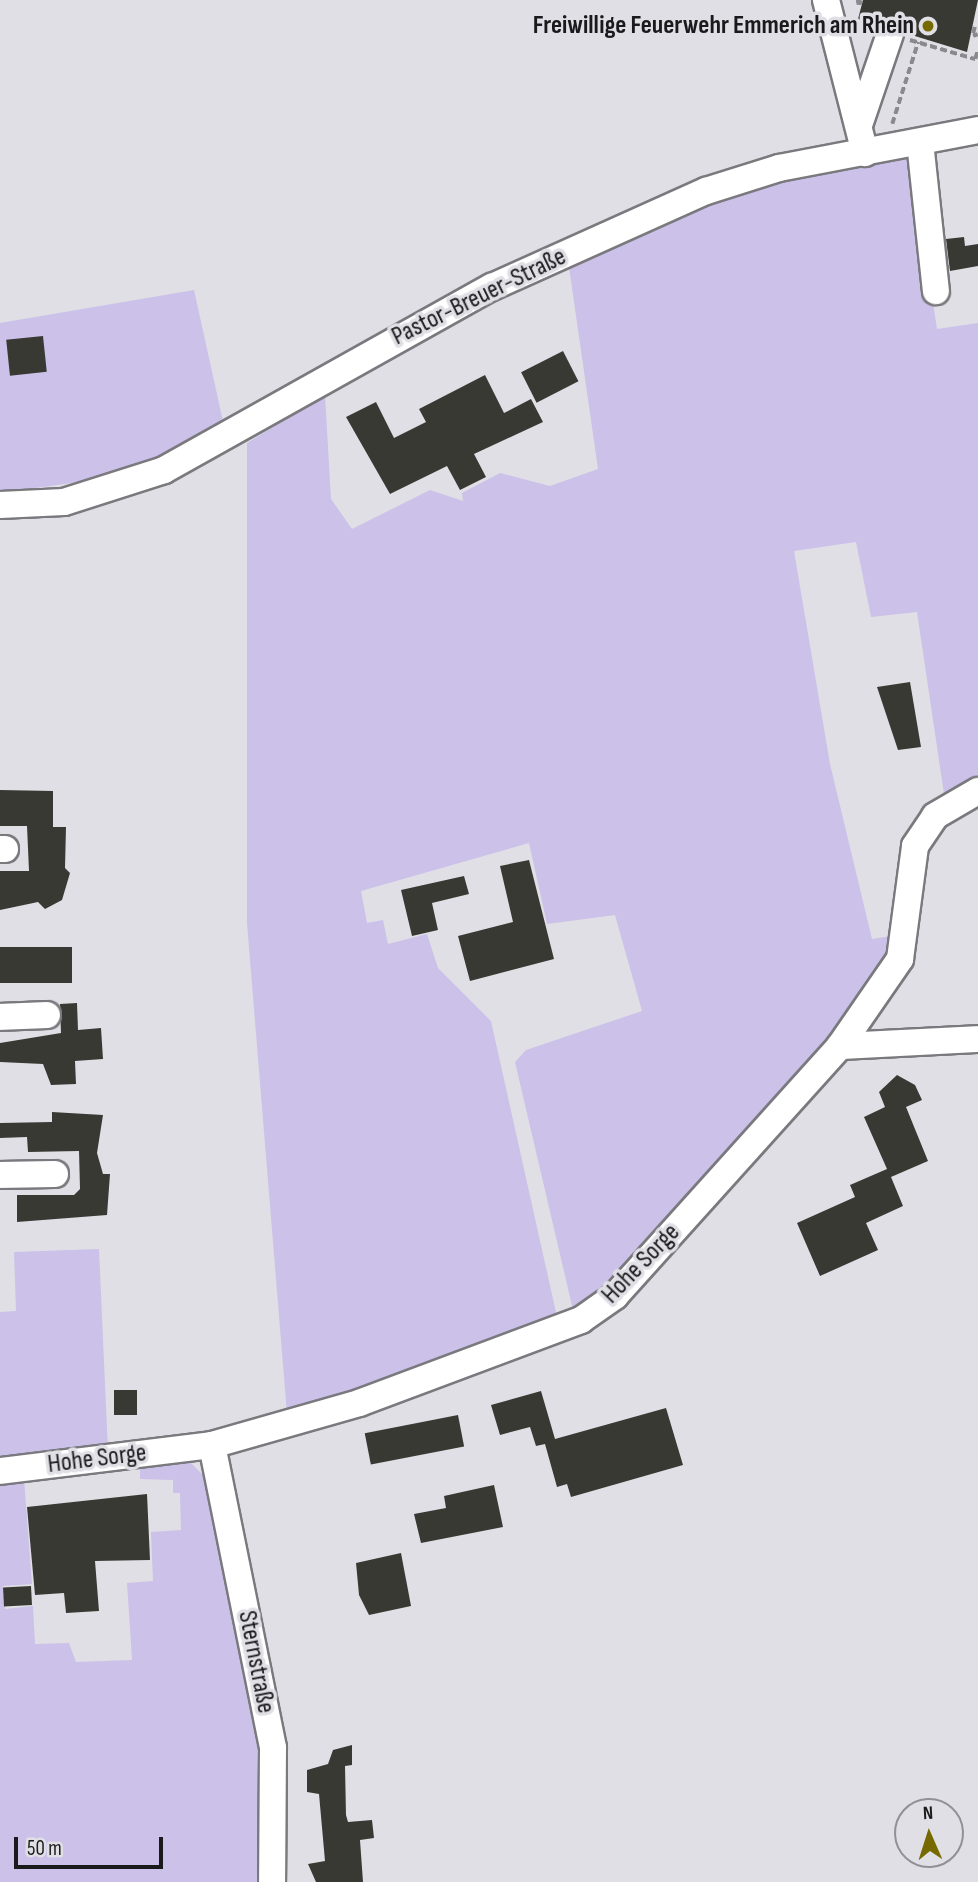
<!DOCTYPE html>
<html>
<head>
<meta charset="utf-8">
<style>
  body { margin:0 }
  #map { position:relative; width:978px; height:1882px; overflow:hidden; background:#e0dfe5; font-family:"Sofia Sans Condensed",sans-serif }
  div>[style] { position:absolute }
  .green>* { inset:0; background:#cbc1e9 }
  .building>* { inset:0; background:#393934; transform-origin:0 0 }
  .path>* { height:3.5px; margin-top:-1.75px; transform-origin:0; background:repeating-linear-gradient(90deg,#8a898d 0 7px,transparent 0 10.5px) }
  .roads { filter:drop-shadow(2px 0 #7a797e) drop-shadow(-2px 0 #7a797e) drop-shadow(0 2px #7a797e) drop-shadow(0 -2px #7a797e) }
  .minor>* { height:26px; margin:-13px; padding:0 13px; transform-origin:13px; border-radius:13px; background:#fff }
  .dots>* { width:19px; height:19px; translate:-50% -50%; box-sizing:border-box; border:4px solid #e0dfe5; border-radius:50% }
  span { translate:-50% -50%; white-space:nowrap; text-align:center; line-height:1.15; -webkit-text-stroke:7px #e0dfe5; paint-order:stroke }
  .poi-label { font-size:26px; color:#1a1a1c; font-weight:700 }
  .right { translate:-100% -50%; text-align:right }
  .street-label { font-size:26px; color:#1a1a1c }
  .north { position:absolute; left:894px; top:1798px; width:70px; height:70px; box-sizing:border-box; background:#e0dfe5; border:2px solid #919095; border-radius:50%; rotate:357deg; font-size:19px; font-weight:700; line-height:28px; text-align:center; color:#1a1a1c }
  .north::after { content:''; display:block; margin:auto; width:24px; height:32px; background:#766900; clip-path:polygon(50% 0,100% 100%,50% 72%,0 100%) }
  .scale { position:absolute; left:14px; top:1837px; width:149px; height:32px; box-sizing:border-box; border:4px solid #1a1a1c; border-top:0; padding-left:9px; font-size:21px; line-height:24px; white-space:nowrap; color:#1a1a1c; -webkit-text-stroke:5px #e0dfe5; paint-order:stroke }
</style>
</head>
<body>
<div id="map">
  <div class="green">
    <div style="clip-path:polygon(910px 155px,937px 329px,978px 323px,978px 784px,944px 794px,917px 612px,871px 617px,856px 542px,794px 551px,830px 764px,872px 939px,892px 936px,886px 961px,855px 1006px,621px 1275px,573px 1310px,515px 1062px,526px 1050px,642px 1011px,615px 915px,547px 924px,529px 843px,361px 891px,367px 923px,383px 920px,388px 944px,427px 934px,438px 968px,491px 1021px,557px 1317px,287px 1414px,247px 923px,247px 443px,325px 395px,331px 499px,352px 529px,430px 490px,463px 501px,462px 493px,500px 473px,550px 486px,598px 469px,569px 267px,722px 196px)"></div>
    <div style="clip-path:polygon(194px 290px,224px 426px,129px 475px,0 493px,0 323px)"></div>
    <div style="clip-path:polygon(99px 1249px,108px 1452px,0 1466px,0 1312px,16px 1311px,14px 1252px)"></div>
    <div style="clip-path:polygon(190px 1462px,205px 1477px,264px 1752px,263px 1882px,0 1882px,0 1481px,24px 1479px,32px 1584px,3px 1586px,5px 1609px,33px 1606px,35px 1644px,69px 1643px,76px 1662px,132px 1660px,127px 1583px,153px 1581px,151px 1532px,181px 1530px,180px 1493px,173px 1493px,173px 1480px,140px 1479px,140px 1465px)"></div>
  </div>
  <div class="building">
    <div style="clip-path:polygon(863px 0,978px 0,967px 52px,905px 33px,894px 19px,878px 25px,858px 19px)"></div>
    <div style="clip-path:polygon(964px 237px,965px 246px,978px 244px,978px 266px,950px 271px,946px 239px)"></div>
    <div style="left:43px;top:336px;width:36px;height:37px;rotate:84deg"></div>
    <div style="left:563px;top:351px;width:34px;height:47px;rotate:63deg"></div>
    <div style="clip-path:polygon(485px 375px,504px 413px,531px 399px,543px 422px,474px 454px,486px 477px,460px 490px,447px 466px,390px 494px,346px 417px,376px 402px,394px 438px,426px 422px,419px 409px)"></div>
    <div style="clip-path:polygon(910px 682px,921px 747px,898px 750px,877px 687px)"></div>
    <div style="clip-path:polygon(0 790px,53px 791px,53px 827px,66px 827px,65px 868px,70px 873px,62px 900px,45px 909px,38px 902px,0 910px,0 871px,29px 871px,27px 826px,0 826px)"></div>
    <div style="clip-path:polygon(529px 860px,554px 959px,470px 981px,458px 936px,513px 922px,500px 866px)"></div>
    <div style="clip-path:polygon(464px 876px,469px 894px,432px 903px,438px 930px,412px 936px,401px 890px)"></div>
    <div style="left:0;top:947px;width:72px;height:36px"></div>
    <div style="clip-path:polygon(77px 1003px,78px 1030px,101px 1028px,103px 1059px,75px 1061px,76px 1084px,51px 1085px,43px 1064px,0 1062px,0 1043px,61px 1033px,60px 1004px)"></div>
    <div style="clip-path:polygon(897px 1075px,915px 1085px,922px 1100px,906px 1107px,928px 1161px,891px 1177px,903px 1206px,866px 1223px,878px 1250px,820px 1276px,797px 1223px,855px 1197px,850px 1185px,887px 1169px,864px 1117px,885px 1107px,879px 1092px)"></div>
    <div style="clip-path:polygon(52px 1112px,103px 1115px,97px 1153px,103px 1174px,110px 1174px,107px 1215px,17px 1222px,17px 1195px,74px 1195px,80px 1189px,79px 1151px,28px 1152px,27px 1137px,0 1138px,0 1123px,52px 1122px)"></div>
    <div style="left:137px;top:1390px;width:25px;height:23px;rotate:90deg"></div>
    <div style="clip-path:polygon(541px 1391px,555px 1439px,666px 1408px,683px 1465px,571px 1497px,567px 1484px,557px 1487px,545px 1444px,536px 1446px,530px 1427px,500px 1435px,491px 1405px)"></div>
    <div style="left:458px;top:1415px;width:32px;height:95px;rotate:79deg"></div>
    <div style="clip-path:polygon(494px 1485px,503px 1527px,421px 1543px,414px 1514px,446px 1508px,444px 1496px)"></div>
    <div style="clip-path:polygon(147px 1494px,150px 1560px,95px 1561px,99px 1611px,66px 1613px,64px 1593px,35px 1595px,27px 1507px)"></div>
    <div style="clip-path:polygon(401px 1553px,411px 1606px,369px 1615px,359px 1595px,356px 1563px)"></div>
    <div style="left:31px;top:1586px;width:19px;height:28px;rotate:87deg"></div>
    <div style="clip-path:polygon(352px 1745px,352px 1765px,345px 1766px,346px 1815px,348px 1822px,372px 1820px,374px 1838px,360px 1840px,363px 1882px,316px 1882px,308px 1864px,325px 1861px,319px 1794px,307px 1792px,307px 1770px,328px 1764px,333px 1750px)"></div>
  </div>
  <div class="path">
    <div style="left:858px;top:0;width:5px;rotate:79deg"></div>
    <div style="left:859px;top:5px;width:5px;rotate:-68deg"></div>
    <div style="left:975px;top:27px;width:9px;rotate:103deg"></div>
    <div style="left:973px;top:36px;width:5px;rotate:-22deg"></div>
    <div style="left:910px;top:40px;width:68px;rotate:16.3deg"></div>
    <div style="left:975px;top:59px;width:10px;rotate:-73deg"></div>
    <div style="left:892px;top:124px;width:86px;rotate:-72.4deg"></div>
  </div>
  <div class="roads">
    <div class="minor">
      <div style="left:826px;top:0;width:158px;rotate:75.7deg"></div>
      <div style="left:859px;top:125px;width:96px;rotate:-71.2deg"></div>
      <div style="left:920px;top:142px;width:150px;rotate:83.9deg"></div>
      <div style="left:0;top:505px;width:64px;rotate:-2.7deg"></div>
      <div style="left:64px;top:502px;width:105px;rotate:-17.7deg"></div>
      <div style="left:164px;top:470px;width:376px;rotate:-29.2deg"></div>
      <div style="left:492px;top:287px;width:235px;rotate:-24.2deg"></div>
      <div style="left:706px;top:191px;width:77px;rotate:-17.5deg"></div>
      <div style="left:779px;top:168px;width:203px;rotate:-10.8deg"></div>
      <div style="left:0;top:849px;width:5px"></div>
      <div style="left:0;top:1017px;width:47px;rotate:-2.4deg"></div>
      <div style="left:840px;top:1046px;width:138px;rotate:-2.9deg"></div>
      <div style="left:0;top:1175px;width:55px;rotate:-1deg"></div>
      <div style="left:212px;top:1445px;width:309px;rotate:78.6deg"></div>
      <div style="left:273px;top:1748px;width:134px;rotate:90.4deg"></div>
      <div style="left:0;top:1471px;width:214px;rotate:-7deg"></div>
      <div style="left:212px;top:1445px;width:153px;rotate:-15.9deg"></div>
      <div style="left:359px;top:1403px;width:237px;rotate:-20.5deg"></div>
      <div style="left:581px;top:1320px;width:42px;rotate:-35.2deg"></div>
      <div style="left:615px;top:1296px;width:336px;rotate:-48deg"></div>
      <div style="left:840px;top:1046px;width:106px;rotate:-55.4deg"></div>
      <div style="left:900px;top:959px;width:114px;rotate:-82.4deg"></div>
      <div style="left:915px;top:846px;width:36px;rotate:-56deg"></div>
      <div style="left:935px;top:816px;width:50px;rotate:-30.2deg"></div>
    </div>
  </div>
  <div class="dots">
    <div style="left:928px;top:26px;background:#766900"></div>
  </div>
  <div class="poi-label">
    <span class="right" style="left:914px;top:26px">Freiwillige Feuerwehr Emmerich am Rhein</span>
  </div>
  <div class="street-label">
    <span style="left:479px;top:297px;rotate:-26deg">Pastor-Breuer-Straße</span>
    <span style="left:641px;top:1264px;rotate:-46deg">Hohe Sorge</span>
    <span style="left:97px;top:1459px;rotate:-7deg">Hohe Sorge</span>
    <span style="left:256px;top:1662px;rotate:79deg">Sternstraße</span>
  </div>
  <div class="north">N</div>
  <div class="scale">50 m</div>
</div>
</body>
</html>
